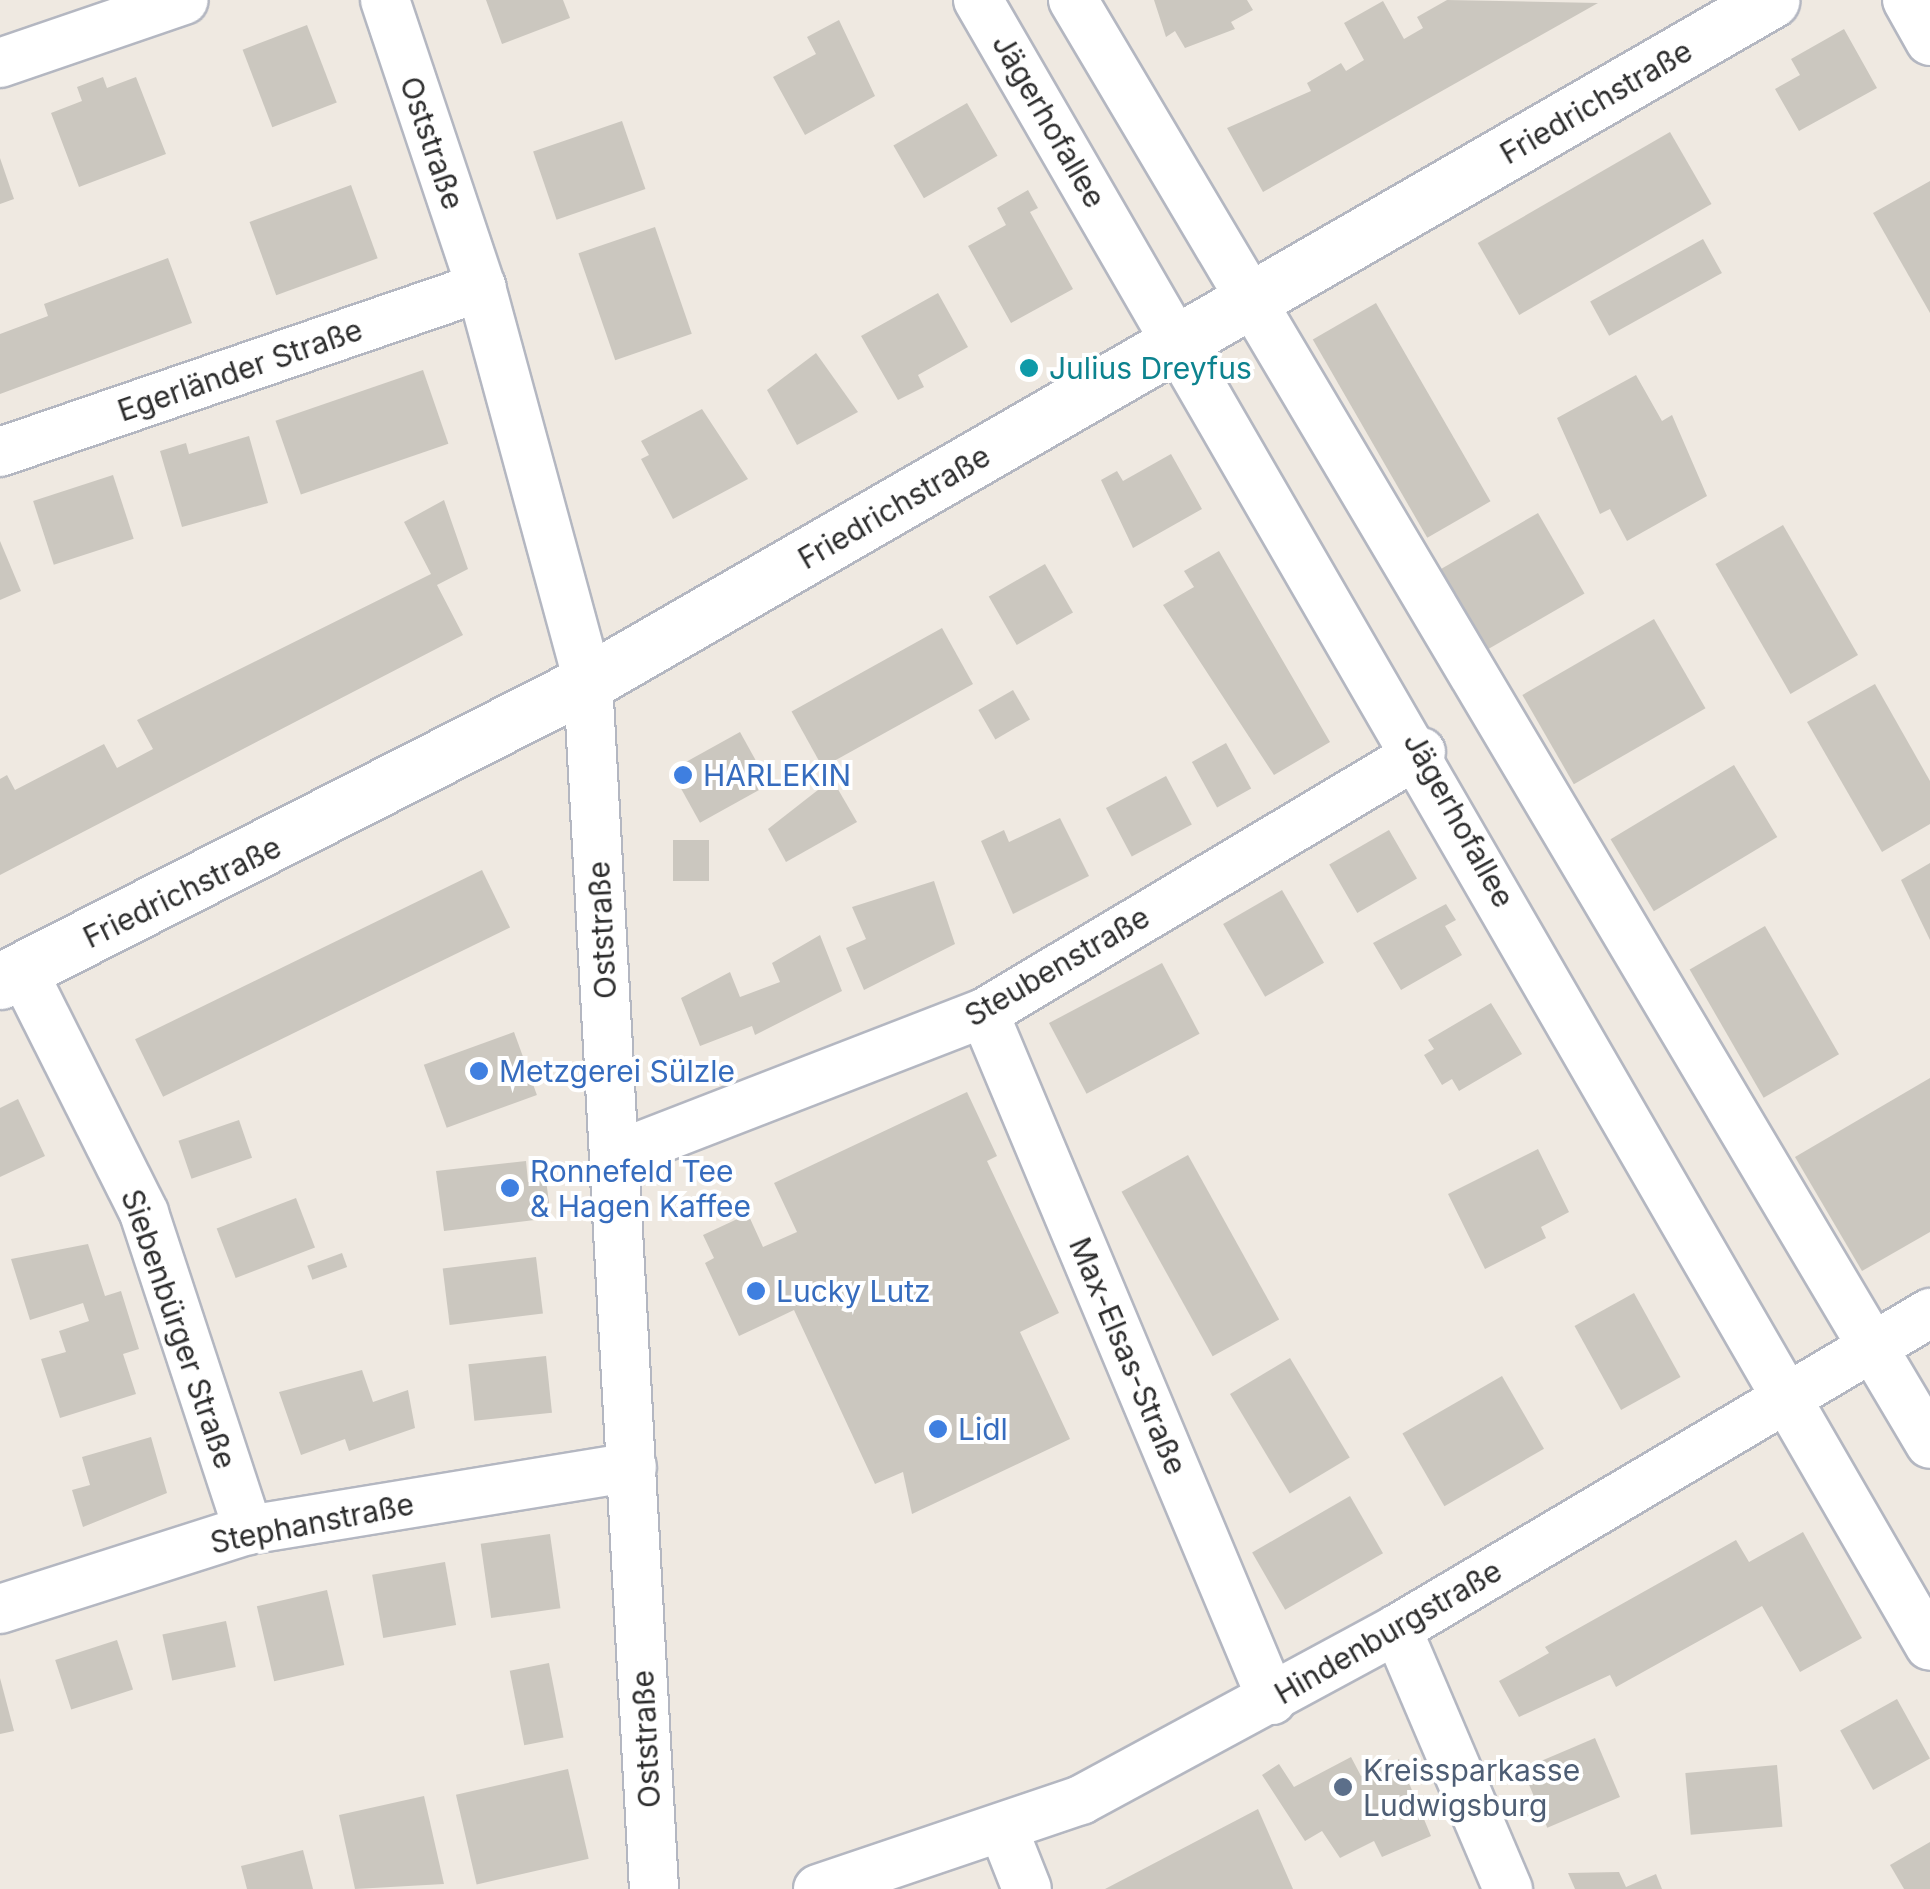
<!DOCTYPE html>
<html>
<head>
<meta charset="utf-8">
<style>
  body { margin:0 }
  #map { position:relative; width:1930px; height:1889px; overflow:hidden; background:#efe9e1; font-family:Inter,sans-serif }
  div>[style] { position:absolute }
  .building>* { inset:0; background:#cbc7bf; transform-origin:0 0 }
  .roads { filter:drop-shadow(2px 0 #b4b7c1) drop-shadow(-2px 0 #b4b7c1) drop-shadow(0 2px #b4b7c1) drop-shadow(0 -2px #b4b7c1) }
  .minor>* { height:48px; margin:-24px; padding:0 24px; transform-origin:24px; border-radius:24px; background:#fff }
  .secondary>* { height:55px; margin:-27.5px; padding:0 27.5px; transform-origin:27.5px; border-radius:27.5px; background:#fff }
  .dots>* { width:28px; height:28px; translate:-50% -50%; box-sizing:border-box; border:5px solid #fff; border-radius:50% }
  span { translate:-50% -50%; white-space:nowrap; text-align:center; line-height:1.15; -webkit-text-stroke:8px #fff; paint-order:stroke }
  .street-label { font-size:30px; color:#2e2e2e }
  .culture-label { font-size:30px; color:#0d838f }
  .left { translate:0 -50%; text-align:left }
  .shop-label { font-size:30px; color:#366cbe }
  .service-label { font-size:30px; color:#4e5e75 }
</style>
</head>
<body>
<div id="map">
  <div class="building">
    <div style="clip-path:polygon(486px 0,563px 0,570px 18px,502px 44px)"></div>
    <div style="clip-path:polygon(1154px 0,1247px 0,1253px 10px,1231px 22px,1235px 29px,1185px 48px,1175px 31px,1166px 37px)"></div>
    <div style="clip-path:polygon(1447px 0,1598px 3px,1263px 192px,1227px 128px,1311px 91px,1307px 83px,1341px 63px,1346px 71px,1364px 60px,1344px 23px,1383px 1px,1404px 39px,1423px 28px,1417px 17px)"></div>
    <div style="clip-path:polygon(839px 20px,875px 96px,805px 135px,773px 77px,816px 54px,807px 37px)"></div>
    <div style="left:307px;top:25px;width:83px;height:69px;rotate:69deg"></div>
    <div style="clip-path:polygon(1844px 29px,1877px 88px,1799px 131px,1775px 89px,1800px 75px,1791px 59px)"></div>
    <div style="clip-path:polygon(103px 77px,107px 88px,136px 77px,166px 154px,79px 187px,51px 113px,82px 101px,77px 87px)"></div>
    <div style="left:967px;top:103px;width:61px;height:85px;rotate:60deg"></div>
    <div style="left:622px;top:121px;width:72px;height:94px;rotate:71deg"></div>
    <div style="left:1670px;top:132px;width:83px;height:222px;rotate:60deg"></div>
    <div style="clip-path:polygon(0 158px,14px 199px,0 204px)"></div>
    <div style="clip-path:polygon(1930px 181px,1930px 313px,1873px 213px)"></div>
    <div style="left:351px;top:185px;width:78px;height:108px;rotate:70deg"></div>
    <div style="clip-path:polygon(1028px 190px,1038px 208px,1030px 212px,1073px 289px,1011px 323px,968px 246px,1006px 225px,997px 208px)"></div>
    <div style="left:655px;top:227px;width:113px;height:81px;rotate:71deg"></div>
    <div style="left:1703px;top:239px;width:39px;height:129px;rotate:61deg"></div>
    <div style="clip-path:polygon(168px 258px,192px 323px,0 394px,0 334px,48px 316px,44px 304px)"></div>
    <div style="clip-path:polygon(938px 293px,968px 347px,918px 375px,924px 387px,898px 400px,861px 336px)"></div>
    <div style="left:1376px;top:303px;width:229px;height:73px;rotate:60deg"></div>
    <div style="clip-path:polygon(816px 353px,858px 412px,797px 445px,767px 390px)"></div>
    <div style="left:423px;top:370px;width:78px;height:156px;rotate:71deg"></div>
    <div style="clip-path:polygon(1636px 375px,1662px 421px,1672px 415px,1707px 496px,1627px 541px,1610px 509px,1600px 514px,1557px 418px)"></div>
    <div style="clip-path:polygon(702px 409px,748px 479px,673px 519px,641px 459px,649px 455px,641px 441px)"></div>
    <div style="clip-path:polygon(249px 436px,268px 503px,182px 527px,160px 451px,186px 443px,189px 454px)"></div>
    <div style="clip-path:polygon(1171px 454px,1202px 509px,1133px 548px,1101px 480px,1117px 471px,1123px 481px)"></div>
    <div style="left:113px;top:475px;width:67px;height:84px;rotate:72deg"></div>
    <div style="clip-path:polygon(444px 500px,468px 569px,437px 585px,463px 635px,0 875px,0 779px,7px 775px,15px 790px,104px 744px,117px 768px,153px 749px,137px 720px,431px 574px,404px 522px)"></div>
    <div style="left:1538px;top:513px;width:93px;height:113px;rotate:60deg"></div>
    <div style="left:1783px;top:525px;width:150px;height:78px;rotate:60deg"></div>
    <div style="clip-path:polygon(0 541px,21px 591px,0 600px)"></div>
    <div style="clip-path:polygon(1219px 551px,1330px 742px,1274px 775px,1163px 605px,1194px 587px,1184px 571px)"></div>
    <div style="left:1045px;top:564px;width:56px;height:65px;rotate:60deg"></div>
    <div style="left:1654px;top:619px;width:103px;height:152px;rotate:60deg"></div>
    <div style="left:942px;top:628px;width:64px;height:172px;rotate:61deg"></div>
    <div style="clip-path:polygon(1875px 684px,1930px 781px,1930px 824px,1882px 852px,1807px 722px)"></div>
    <div style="left:1013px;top:690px;width:34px;height:40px;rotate:60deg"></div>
    <div style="left:740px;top:732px;width:60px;height:79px;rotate:61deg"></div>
    <div style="left:1226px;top:743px;width:52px;height:39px;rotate:61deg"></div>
    <div style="left:1734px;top:765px;width:84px;height:144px;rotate:59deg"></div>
    <div style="left:1166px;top:776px;width:55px;height:68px;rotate:62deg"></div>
    <div style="clip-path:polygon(832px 779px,857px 822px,786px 862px,768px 829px)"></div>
    <div style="clip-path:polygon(1060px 818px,1089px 876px,1013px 914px,981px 841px,1004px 830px,1009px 842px)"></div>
    <div style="left:1389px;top:830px;width:56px;height:69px;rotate:60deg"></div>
    <div style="left:673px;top:840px;width:36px;height:41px"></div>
    <div style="clip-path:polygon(1930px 863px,1930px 940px,1901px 880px)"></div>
    <div style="left:482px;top:870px;width:64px;height:386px;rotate:64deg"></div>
    <div style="clip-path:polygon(934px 881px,955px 944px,864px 990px,846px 948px,866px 939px,852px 907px)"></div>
    <div style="left:1282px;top:890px;width:84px;height:68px;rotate:60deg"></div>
    <div style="clip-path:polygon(1446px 904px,1456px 920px,1445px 926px,1462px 955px,1401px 990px,1373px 943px)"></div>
    <div style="left:1765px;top:926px;width:148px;height:87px;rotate:60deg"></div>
    <div style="clip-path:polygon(820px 935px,842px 991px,755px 1035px,752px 1026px,700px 1046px,681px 998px,730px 972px,740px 997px,780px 982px,772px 963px)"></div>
    <div style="left:1162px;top:963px;width:80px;height:128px;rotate:62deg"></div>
    <div style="clip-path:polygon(1491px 1003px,1522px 1054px,1459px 1091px,1452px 1079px,1442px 1085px,1424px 1055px,1434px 1049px,1428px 1040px)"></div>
    <div style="left:514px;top:1032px;width:67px;height:96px;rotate:70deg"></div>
    <div style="clip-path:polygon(1930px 1078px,1930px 1232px,1862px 1271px,1795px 1157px)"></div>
    <div style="clip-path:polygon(967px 1092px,997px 1156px,987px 1161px,1059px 1313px,1020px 1332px,1070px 1439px,912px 1514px,903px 1472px,875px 1484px,794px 1310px,739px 1336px,705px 1263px,714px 1258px,703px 1235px,748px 1214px,763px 1247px,797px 1232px,774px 1183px)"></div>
    <div style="clip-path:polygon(18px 1099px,45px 1156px,0 1177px,0 1108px)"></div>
    <div style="left:239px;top:1120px;width:40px;height:64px;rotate:71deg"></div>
    <div style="clip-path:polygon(1538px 1149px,1569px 1212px,1541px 1227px,1546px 1238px,1485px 1269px,1448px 1194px)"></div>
    <div style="left:1188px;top:1155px;width:188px;height:76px;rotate:61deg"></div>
    <div style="clip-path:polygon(526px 1161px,528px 1182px,546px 1180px,551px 1218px,444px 1231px,436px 1171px)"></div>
    <div style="left:296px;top:1198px;width:53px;height:85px;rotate:69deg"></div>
    <div style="clip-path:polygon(88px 1244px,105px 1296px,121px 1291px,139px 1349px,123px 1354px,136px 1394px,60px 1418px,41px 1359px,66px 1352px,59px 1331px,89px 1321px,83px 1303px,30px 1320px,11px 1259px)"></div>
    <div style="left:342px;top:1253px;width:15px;height:37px;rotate:70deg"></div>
    <div style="left:536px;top:1257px;width:57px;height:94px;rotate:83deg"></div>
    <div style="left:1634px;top:1293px;width:96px;height:68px;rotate:61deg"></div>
    <div style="left:546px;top:1356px;width:57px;height:78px;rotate:84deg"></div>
    <div style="left:1290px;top:1358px;width:116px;height:70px;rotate:59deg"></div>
    <div style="clip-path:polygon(362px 1370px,373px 1402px,408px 1390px,415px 1428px,349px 1451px,345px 1439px,301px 1455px,279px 1392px)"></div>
    <div style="left:1502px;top:1376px;width:84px;height:115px;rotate:60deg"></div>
    <div style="clip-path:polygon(151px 1437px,167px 1493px,83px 1527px,72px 1490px,90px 1485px,82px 1457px)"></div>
    <div style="left:1350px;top:1496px;width:66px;height:113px;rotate:60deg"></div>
    <div style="clip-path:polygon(1803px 1532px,1862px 1638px,1800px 1672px,1762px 1606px,1616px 1687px,1610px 1675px,1519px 1717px,1499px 1681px,1549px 1653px,1545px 1647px,1736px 1540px,1749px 1562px)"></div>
    <div style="left:550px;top:1534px;width:75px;height:70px;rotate:82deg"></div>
    <div style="left:445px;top:1562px;width:64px;height:74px;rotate:80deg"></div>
    <div style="left:327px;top:1590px;width:77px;height:72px;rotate:77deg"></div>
    <div style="left:226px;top:1621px;width:47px;height:65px;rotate:78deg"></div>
    <div style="left:117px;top:1640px;width:52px;height:65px;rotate:72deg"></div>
    <div style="left:549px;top:1663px;width:76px;height:40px;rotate:79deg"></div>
    <div style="clip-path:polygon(0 1678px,14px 1731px,0 1734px)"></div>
    <div style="left:1897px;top:1699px;width:68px;height:65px;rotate:61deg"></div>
    <div style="left:1595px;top:1738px;width:64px;height:79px;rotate:67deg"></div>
    <div style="clip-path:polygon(1351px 1757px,1361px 1776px,1399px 1759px,1431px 1836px,1382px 1857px,1374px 1841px,1340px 1858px,1322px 1831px,1305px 1841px,1262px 1775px,1279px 1764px,1294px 1787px)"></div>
    <div style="left:1777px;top:1765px;width:62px;height:92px;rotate:85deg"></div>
    <div style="left:568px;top:1769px;width:92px;height:115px;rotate:77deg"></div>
    <div style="clip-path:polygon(424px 1796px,444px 1884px,355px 1889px,339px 1815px)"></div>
    <div style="clip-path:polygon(1258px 1809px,1293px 1889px,1105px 1889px,1149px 1866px)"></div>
    <div style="clip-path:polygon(1930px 1842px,1930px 1889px,1904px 1889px,1890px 1865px)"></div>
    <div style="clip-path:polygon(303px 1850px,313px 1889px,247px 1889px,241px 1866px)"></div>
    <div style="clip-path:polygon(1619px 1872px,1626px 1887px,1656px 1874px,1662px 1889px,1575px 1889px,1568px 1873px)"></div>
  </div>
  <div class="roads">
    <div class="minor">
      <div style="left:385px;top:0;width:303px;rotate:71.5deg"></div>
      <div style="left:481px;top:287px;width:409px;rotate:74.8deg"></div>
      <div style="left:588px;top:682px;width:1209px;rotate:86.87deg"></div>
      <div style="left:978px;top:0;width:1901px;rotate:59.96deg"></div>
      <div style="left:1073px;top:0;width:1679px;rotate:59.31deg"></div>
      <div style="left:1907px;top:0;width:47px;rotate:60.7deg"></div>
      <div style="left:0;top:63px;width:194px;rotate:-18.9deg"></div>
      <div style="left:0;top:452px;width:509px;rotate:-18.93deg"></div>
      <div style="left:22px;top:970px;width:272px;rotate:63.3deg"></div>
      <div style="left:144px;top:1213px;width:334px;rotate:71.8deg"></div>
      <div style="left:984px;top:1013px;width:745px;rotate:67.26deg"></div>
      <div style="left:615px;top:1156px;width:396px;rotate:-21.2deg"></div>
      <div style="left:984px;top:1013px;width:509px;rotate:-30.85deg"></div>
      <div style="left:0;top:1609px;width:260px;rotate:-17.7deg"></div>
      <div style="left:248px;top:1530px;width:389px;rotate:-9.3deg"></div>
      <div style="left:1397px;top:1629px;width:283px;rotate:66.9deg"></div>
      <div style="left:1004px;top:1831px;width:62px;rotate:68.4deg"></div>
      <div style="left:818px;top:1889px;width:278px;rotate:-18.7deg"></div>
      <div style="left:1081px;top:1800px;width:359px;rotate:-28.4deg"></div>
      <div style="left:1397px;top:1629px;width:620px;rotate:-30.66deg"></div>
    </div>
    <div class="secondary">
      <div style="left:0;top:981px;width:660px;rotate:-26.95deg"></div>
      <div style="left:588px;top:682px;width:1366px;rotate:-29.96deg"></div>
    </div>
  </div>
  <div class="dots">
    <div style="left:1029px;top:368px;background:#0f9aa8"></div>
    <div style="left:683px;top:775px;background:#3f7fe0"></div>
    <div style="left:479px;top:1071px;background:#3f7fe0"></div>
    <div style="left:510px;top:1188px;background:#3f7fe0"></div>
    <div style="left:756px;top:1291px;background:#3f7fe0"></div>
    <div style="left:938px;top:1429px;background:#3f7fe0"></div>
    <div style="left:1343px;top:1787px;background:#5c6f8a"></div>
  </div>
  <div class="street-label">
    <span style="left:1596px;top:102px;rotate:-30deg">Friedrichstraße</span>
    <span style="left:1049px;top:121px;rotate:60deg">Jägerhofallee</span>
    <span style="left:432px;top:143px;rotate:71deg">Oststraße</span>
    <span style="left:240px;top:370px;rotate:-19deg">Egerländer Straße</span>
    <span style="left:894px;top:507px;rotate:-30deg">Friedrichstraße</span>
    <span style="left:1459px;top:820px;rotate:61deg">Jägerhofallee</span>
    <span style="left:182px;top:892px;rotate:-26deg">Friedrichstraße</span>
    <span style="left:602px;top:930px;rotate:-93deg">Oststraße</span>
    <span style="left:1057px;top:966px;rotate:-30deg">Steubenstraße</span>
    <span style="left:179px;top:1329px;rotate:71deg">Siebenbürger Straße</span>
    <span style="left:1128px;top:1356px;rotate:67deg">Max-Elsas-Straße</span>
    <span style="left:312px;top:1523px;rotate:-11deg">Stephanstraße</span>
    <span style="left:1388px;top:1632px;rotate:-30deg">Hindenburgstraße</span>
    <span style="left:646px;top:1739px;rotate:-93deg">Oststraße</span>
  </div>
  <div class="culture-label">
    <span class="left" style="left:1049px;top:368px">Julius Dreyfus</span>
  </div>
  <div class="shop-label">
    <span class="left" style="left:703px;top:775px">HARLEKIN</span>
    <span class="left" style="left:499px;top:1071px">Metzgerei Sülzle</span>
    <span class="left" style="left:530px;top:1188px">Ronnefeld Tee<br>&amp; Hagen Kaffee</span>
    <span class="left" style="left:776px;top:1291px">Lucky Lutz</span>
    <span class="left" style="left:958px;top:1429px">Lidl</span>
  </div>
  <div class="service-label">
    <span class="left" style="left:1363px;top:1787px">Kreissparkasse<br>Ludwigsburg</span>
  </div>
</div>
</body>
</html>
